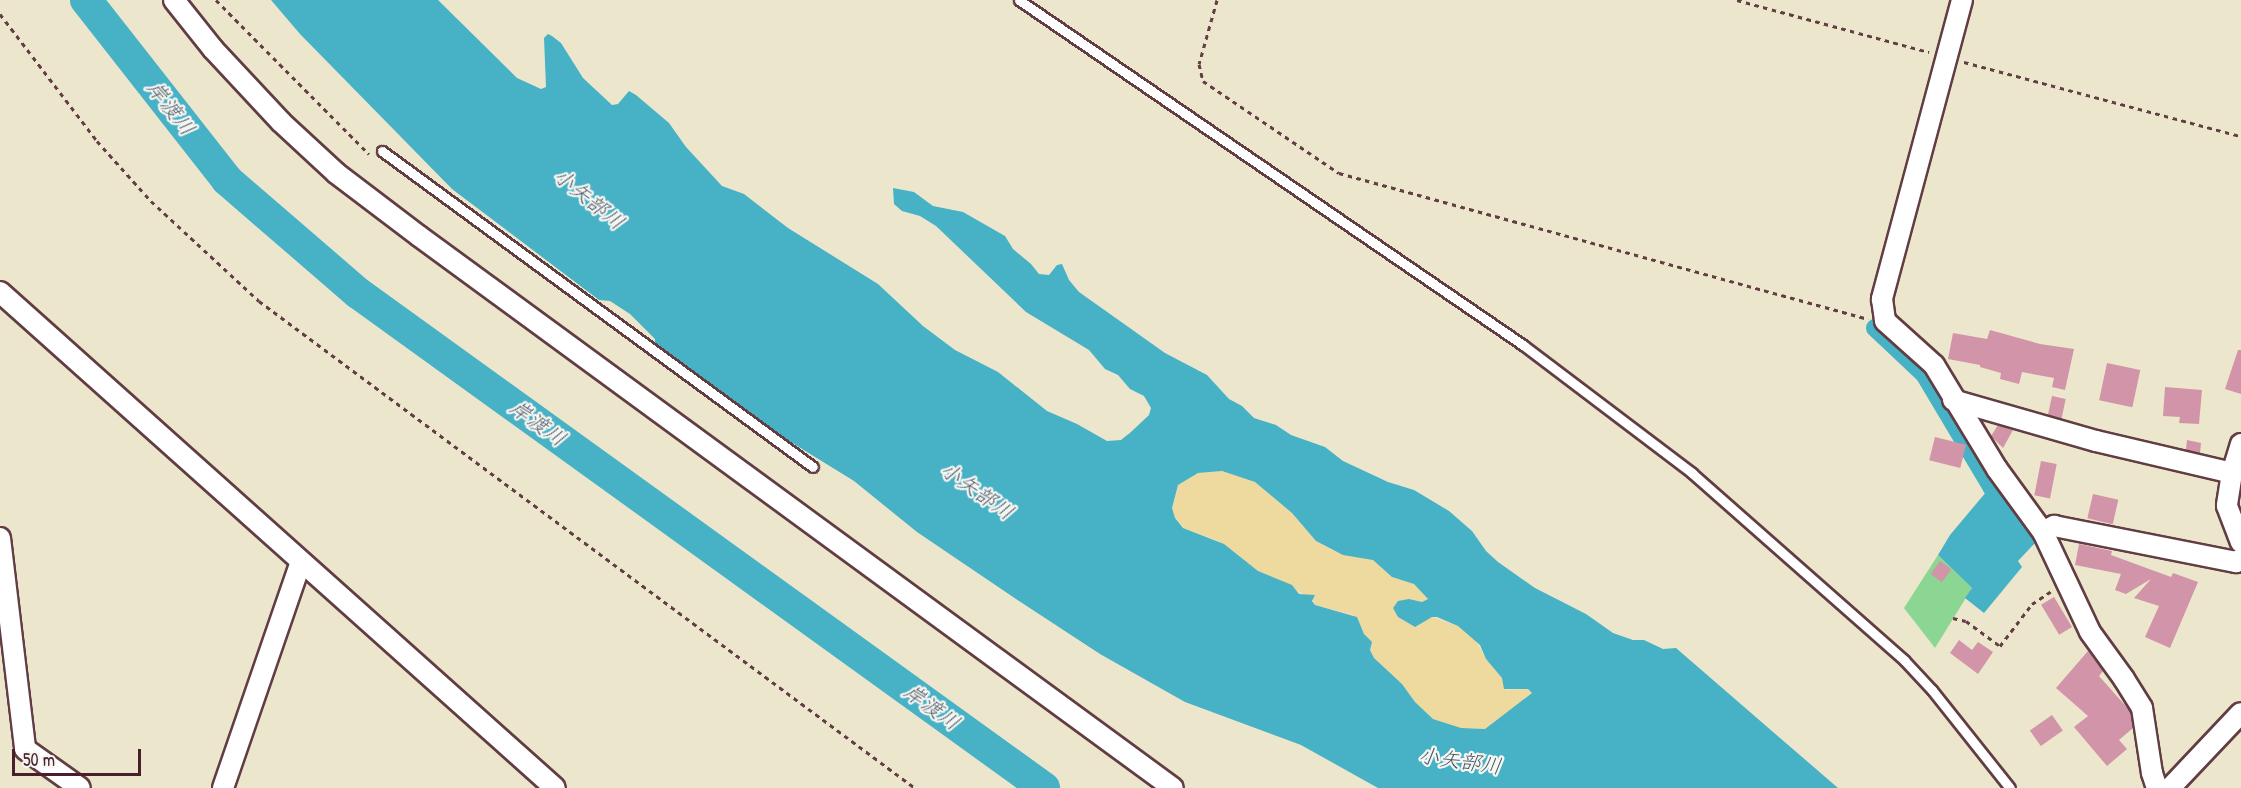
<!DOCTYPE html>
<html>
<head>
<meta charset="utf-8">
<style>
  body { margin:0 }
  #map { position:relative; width:2241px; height:788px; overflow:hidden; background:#ece7cc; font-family:"Patrick Hand","Klee One",sans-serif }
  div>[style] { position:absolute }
  .green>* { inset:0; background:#8bd693 }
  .sand>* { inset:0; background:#eeda9e }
  .water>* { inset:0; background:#47b1c6 }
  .canal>* { height:18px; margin:-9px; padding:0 9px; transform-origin:9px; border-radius:9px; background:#47b1c6 }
  .river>* { height:32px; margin:-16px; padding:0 16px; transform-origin:16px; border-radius:16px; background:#47b1c6 }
  .building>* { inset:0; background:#d194a8; transform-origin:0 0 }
  .path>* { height:3px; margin-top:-1.5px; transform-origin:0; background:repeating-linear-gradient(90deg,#623d43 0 4.5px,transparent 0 9px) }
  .roads { filter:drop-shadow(2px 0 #623d43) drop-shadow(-2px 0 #623d43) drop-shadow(0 2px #623d43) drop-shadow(0 -2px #623d43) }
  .lane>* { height:9px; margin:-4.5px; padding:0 4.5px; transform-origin:4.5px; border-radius:4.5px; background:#fff }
  .street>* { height:20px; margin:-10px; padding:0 10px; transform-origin:10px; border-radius:10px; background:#fff }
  span { translate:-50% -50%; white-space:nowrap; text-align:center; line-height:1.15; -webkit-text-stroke:4.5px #f6f6f2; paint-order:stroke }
  .water-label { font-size:21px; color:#495969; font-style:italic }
  .scale { position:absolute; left:12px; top:749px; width:129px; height:27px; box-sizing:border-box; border:3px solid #4a1f2b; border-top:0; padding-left:8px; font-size:18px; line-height:21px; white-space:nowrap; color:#4a1f2b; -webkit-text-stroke:4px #f6f6f2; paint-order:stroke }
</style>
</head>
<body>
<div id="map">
  <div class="green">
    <div style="clip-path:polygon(1938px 555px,1972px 588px,1935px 648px,1904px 608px)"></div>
  </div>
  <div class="sand">
    <div style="clip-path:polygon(1222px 471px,1255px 482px,1292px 513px,1316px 541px,1332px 550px,1373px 560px,1392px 577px,1414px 584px,1428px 599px,1422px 602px,1409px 599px,1398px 617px,1414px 627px,1432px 617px,1458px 626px,1475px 639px,1486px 659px,1502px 678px,1506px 690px,1528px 689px,1532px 693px,1485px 729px,1461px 728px,1433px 719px,1415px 702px,1402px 684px,1374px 658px,1370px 650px,1371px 645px,1353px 615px,1315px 605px,1313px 599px,1258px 571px,1218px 541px,1184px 528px,1175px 518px,1172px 508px,1178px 485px,1198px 473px)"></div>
  </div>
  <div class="water">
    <div style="clip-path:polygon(evenodd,271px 0,438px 0,517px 78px,541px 89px,546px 87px,544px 38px,548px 34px,552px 36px,561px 43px,583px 78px,612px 105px,618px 104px,629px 91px,636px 95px,669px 123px,686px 147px,722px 186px,744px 194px,788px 228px,878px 284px,923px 326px,955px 350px,998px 372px,1047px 411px,1077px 424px,1107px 441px,1121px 440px,1131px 432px,1149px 415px,1151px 408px,1144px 396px,1130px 389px,1118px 375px,1105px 369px,1089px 350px,1026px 312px,936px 226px,920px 216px,902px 211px,894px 204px,893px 188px,914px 192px,933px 206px,963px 212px,1005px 236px,1013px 249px,1031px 264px,1039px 274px,1049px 275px,1057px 265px,1062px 264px,1069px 280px,1079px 292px,1165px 353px,1207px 375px,1229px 399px,1242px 406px,1254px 418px,1276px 425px,1291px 435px,1325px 447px,1343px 461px,1388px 482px,1414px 490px,1449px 511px,1472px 531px,1486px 551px,1498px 562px,1535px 588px,1586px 614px,1613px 633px,1633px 640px,1644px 640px,1663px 649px,1676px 648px,1838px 788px,1378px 788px,1301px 745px,1185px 702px,1100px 654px,1016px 599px,917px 532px,854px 481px,760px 423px,655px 343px,655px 339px,630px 314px,610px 301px,599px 300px,452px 189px,300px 34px,271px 0,1222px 471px,1255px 482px,1292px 513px,1316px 541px,1343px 555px,1373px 560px,1392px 577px,1414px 584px,1428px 599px,1422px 602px,1409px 599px,1398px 601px,1393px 608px,1398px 617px,1415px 627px,1432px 617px,1437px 617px,1458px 626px,1480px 645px,1486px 659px,1502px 678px,1504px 689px,1528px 689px,1532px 693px,1485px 729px,1461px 728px,1433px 719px,1415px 702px,1402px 684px,1374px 658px,1370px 650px,1372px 642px,1364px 634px,1357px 617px,1315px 605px,1312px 601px,1315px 595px,1299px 594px,1292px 585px,1258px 571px,1224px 544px,1183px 528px,1175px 518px,1172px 508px,1178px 485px,1198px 473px,1222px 471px)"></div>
    <div style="clip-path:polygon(1992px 485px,2016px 511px,2036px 542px,2018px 561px,2022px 567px,1984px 613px,1965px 598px,1972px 588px,1938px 555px,1950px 535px)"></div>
  </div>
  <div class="canal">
    <div style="left:1875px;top:328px;width:67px;rotate:43.2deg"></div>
    <div style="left:1924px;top:374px;width:133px;rotate:59.2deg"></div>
    <div style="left:1992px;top:488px;width:20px;rotate:49deg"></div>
  </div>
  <div class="river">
    <div style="left:86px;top:0;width:229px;rotate:51.9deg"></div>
    <div style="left:227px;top:180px;width:173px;rotate:40.8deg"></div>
    <div style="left:358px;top:293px;width:846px;rotate:35.81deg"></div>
  </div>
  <div class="building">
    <div style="clip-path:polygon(1990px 330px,2040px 344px,2074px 349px,2065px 390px,2052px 387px,2054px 378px,2022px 372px,2019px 384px,2000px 379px,2001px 373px,1980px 367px,1980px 365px,1948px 359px,1953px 333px,1987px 339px)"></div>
    <div style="clip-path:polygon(2238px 350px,2241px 350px,2241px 394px,2225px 389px)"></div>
    <div style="left:2107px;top:363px;width:34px;height:38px;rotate:12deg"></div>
    <div style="clip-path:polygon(2165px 387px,2202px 390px,2199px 424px,2179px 423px,2180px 417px,2163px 416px)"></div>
    <div style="left:2052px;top:396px;width:14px;height:20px;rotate:12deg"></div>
    <div style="clip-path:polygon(1998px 425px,2013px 430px,2003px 448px,1991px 436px)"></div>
    <div style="left:1935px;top:437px;width:32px;height:24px;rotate:14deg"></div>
    <div style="clip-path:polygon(2187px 440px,2201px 443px,2200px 453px,2186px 450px)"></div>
    <div style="left:2041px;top:461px;width:16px;height:35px;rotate:11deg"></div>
    <div style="left:2093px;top:494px;width:26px;height:25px;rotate:13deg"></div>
    <div style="clip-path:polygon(2079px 544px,2112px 551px,2111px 555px,2171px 577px,2173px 573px,2198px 582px,2170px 648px,2145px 637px,2159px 606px,2134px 598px,2151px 579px,2126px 594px,2115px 590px,2121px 574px,2075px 565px)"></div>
    <div style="left:1940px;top:561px;width:14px;height:16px;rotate:36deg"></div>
    <div style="left:2054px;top:597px;width:35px;height:15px;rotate:59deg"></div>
    <div style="clip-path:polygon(1959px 640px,1972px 650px,1978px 642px,1993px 652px,1978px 674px,1950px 653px)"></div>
    <div style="clip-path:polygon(2088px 651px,2103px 671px,2099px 676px,2131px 712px,2133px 728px,2119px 740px,2127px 749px,2107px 766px,2074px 727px,2088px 716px,2056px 688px)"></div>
    <div style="left:2052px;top:715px;width:19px;height:27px;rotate:55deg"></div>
  </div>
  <div class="path">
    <div style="left:216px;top:0;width:217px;rotate:45.2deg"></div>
    <div style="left:1217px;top:0;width:66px;rotate:105.7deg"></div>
    <div style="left:1199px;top:64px;width:17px;rotate:77deg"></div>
    <div style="left:1203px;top:81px;width:164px;rotate:34.1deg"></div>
    <div style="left:1339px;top:173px;width:549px;rotate:15.43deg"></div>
    <div style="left:1737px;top:0;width:199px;rotate:15.2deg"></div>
    <div style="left:0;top:14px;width:160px;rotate:52.6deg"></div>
    <div style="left:97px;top:141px;width:81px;rotate:48deg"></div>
    <div style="left:151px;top:201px;width:147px;rotate:42.8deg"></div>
    <div style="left:259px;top:301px;width:817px;rotate:36.59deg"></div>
    <div style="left:1964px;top:62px;width:287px;rotate:15deg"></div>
    <div style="left:1953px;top:618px;width:13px;rotate:13deg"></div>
    <div style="left:1966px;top:621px;width:42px;rotate:36.3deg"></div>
    <div style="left:2000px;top:646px;width:53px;rotate:-52.7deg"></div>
    <div style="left:2032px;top:604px;width:23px;rotate:-34deg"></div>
  </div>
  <div class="roads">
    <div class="lane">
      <div style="left:1019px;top:0;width:611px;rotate:34.39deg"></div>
      <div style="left:1523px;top:345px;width:212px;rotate:37.1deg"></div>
      <div style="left:1692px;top:473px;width:283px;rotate:41.4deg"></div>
      <div style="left:1904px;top:660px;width:41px;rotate:47deg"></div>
      <div style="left:1932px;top:690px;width:125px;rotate:51.5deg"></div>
      <div style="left:382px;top:151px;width:534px;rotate:36.25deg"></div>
    </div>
    <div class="street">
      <div style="left:174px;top:0;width:63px;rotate:51.5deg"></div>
      <div style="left:213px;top:49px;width:100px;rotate:47deg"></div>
      <div style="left:281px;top:122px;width:75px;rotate:42.8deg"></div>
      <div style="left:336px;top:173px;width:104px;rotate:37.2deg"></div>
      <div style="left:419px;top:236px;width:934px;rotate:36.21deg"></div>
      <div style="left:1962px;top:0;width:310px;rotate:105deg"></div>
      <div style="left:1882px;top:299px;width:22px;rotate:82deg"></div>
      <div style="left:1885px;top:321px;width:66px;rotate:41.9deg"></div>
      <div style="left:1934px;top:365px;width:122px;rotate:58.8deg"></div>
      <div style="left:1997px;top:469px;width:78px;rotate:53.9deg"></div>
      <div style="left:2043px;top:532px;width:13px;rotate:-29deg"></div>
      <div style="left:2054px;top:526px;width:186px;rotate:11.2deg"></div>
      <div style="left:2236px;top:562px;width:6px;rotate:-31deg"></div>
      <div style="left:0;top:292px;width:744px;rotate:41.79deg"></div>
      <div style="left:1953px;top:400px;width:149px;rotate:16deg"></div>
      <div style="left:2096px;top:441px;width:140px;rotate:13.2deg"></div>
      <div style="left:2241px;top:444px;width:30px;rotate:107deg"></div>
      <div style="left:2232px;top:473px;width:33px;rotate:99deg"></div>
      <div style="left:2227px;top:506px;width:39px;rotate:69deg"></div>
      <div style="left:2043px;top:532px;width:110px;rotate:64.8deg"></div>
      <div style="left:2090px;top:632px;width:58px;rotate:54.1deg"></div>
      <div style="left:2124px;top:679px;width:34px;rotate:58deg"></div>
      <div style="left:2142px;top:708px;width:66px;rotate:81.3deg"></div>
      <div style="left:2152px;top:773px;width:16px;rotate:72deg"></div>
      <div style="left:0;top:538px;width:212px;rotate:83.2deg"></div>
      <div style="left:25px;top:749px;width:67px;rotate:35.3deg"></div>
      <div style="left:223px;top:788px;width:239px;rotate:-71deg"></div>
      <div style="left:2170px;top:788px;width:103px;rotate:-46.6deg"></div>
    </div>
  </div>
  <div class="water-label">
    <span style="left:171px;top:108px;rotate:52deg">岸渡川</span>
    <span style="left:589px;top:199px;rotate:39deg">小矢部川</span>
    <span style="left:538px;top:423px;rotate:36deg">岸渡川</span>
    <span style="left:977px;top:491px;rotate:35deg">小矢部川</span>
    <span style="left:932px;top:707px;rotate:36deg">岸渡川</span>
    <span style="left:1460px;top:761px;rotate:8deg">小矢部川</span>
  </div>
  <div class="scale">50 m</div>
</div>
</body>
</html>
